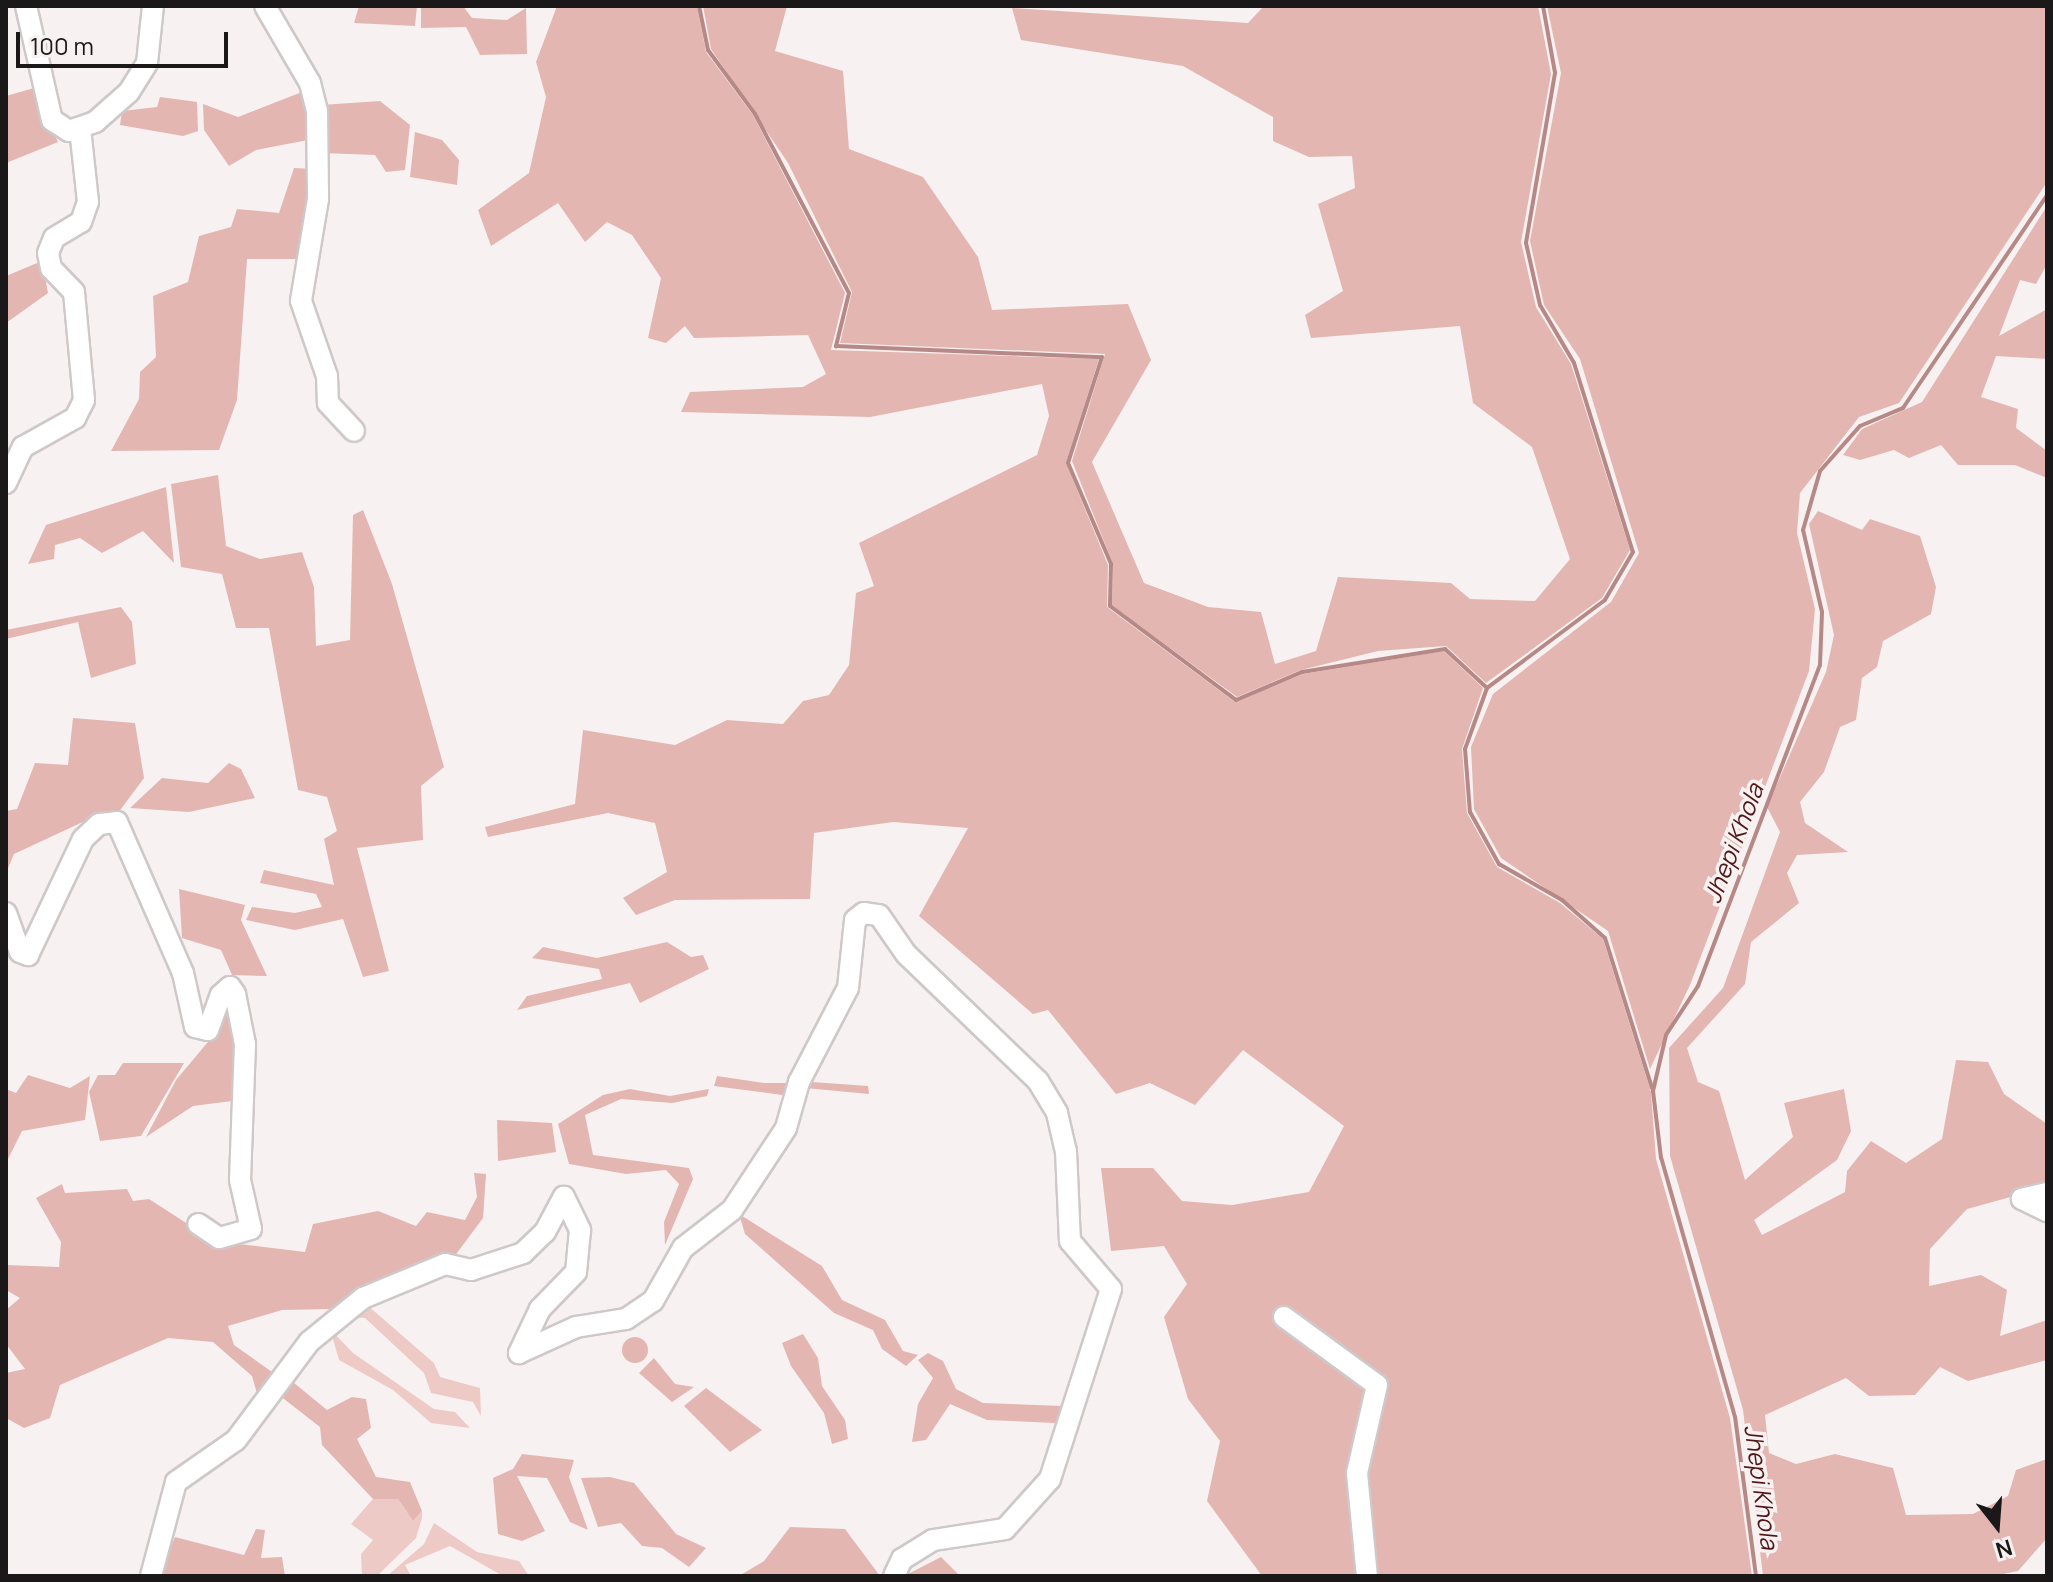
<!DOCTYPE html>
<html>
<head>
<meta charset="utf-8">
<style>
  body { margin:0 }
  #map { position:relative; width:2053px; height:1582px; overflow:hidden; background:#f8f1f1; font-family:Manrope,sans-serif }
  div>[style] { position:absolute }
  .green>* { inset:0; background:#eecac7 }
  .forest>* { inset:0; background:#e4b6b2 }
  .round { border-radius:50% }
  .stream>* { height:4px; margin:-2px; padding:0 2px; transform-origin:2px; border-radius:2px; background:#b68986 }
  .roads { filter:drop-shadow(2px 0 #cfc8c8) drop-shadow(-2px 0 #cfc8c8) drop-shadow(0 2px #cfc8c8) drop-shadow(0 -2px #cfc8c8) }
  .minor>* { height:20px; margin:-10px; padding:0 10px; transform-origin:10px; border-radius:10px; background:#fff }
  span { translate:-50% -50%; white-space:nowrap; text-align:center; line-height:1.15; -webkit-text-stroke:7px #f8f1f1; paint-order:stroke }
  .water-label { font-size:24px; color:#4f1718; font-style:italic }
  .frame { position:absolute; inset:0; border:8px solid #1a1818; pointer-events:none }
  .north { position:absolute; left:1957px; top:1486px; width:80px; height:80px; -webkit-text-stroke:6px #f8f1f1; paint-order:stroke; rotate:163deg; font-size:22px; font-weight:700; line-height:32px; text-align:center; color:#1a1818 }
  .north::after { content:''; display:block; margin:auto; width:28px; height:36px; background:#1a1818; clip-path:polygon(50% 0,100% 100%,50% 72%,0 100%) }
  .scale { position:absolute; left:16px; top:32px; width:212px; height:36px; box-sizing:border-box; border:4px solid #1a1818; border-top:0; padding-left:10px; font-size:24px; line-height:28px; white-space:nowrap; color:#1a1818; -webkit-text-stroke:6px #f8f1f1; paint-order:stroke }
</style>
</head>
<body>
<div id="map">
  <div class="green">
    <div style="clip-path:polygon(367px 1305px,434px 1363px,440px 1377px,480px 1388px,481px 1416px,473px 1402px,431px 1393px,424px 1373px,365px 1318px,344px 1317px)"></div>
    <div style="clip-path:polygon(330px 1329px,353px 1353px,434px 1409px,455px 1412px,470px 1428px,431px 1423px,393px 1390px,339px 1360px)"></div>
    <div style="clip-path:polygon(373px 1499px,398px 1499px,413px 1521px,422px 1511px,422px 1518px,416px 1538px,377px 1576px,362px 1576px,361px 1554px,373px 1540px,351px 1524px)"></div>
    <div style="clip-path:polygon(434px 1523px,477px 1552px,519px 1561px,529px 1576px,503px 1576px,450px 1546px,405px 1565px,411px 1576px,387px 1576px,424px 1544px)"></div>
  </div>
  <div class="forest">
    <div style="clip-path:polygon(359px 6px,417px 6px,415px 26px,354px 23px)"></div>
    <div style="clip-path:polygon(421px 6px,463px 6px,472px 18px,507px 20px,526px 8px,527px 54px,480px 55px,466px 27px,421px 28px)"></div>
    <div style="clip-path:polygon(557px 6px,697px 6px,706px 52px,753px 115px,845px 293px,831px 350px,1099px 359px,1066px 463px,1108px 565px,1107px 607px,1235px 702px,1303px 674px,1444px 651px,1483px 688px,1462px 749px,1467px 813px,1497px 867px,1560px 903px,1603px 939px,1651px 1092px,1656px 1159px,1730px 1418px,1752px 1576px,1262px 1576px,1207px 1501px,1220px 1441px,1188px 1399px,1164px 1317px,1187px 1284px,1164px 1246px,1111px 1251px,1101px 1168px,1153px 1168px,1182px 1201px,1232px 1205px,1309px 1192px,1344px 1126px,1243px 1050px,1195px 1105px,1150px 1083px,1116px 1094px,1048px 1010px,1033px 1014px,919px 916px,968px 828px,893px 822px,814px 833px,810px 899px,675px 900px,636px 915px,623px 898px,667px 872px,655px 823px,608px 813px,488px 837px,485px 827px,575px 804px,583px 730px,675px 745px,727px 720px,783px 724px,803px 701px,829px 695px,849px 665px,856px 593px,874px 586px,859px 543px,1037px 455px,1049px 416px,1042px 384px,870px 417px,681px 412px,690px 392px,803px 387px,826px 374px,808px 335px,694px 338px,685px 326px,666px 343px,648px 338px,661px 278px,632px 235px,607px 222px,585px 242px,558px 203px,491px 246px,478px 210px,529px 173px,546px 97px,536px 62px)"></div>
    <div style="clip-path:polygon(703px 6px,787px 6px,775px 51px,843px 71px,849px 149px,923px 177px,978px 257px,992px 310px,1128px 304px,1151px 360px,1092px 462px,1144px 583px,1208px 607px,1261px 612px,1275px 664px,1316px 651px,1338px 577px,1451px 583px,1470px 599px,1535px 601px,1570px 559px,1532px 447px,1473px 403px,1460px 326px,1311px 338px,1305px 315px,1343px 291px,1318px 204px,1355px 188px,1352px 156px,1309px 157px,1273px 141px,1273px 117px,1183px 66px,1021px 40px,1012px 8px,1248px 23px,1264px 6px,1538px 6px,1551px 74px,1521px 242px,1536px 307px,1571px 364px,1630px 550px,1602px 598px,1486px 683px,1446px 646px,1378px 651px,1301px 670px,1237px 697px,1112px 606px,1113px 564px,1072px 461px,1105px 354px,840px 343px,852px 292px,788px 163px,711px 49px)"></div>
    <div style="clip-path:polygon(1547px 6px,2047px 6px,2047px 182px,1899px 403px,1859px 417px,1800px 493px,1797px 533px,1815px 609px,1809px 671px,1690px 985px,1650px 1069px,1608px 931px,1501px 858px,1474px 809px,1471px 747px,1493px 694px,1611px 602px,1639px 553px,1580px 359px,1544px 305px,1530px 241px,1561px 73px)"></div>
    <div style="clip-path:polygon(34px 88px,58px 142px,6px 163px,6px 96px)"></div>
    <div style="clip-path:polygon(307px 90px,313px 139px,256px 150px,229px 166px,204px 130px,203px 104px,238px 117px)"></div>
    <div style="clip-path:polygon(160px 97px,197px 102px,198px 131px,183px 136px,120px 125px,122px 111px,157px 107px)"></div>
    <div style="clip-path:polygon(380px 101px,410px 125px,405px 170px,386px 172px,375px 155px,322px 153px,321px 105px)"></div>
    <div style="clip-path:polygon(415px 132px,442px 140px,459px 160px,457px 185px,410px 177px)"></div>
    <div style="clip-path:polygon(294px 168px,315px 169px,301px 259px,247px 259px,237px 400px,219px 450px,111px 451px,139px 399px,140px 372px,156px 357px,153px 296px,188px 282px,199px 236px,231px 227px,237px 209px,279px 213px)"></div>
    <div style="clip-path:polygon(2047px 206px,2047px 264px,2036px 284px,2020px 280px,1999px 336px,2047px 309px,2047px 359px,1996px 356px,1981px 397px,2018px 409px,2016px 428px,2047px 451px,2047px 478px,2015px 465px,1958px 465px,1941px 445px,1909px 458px,1894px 450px,1860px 460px,1843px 455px,1862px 429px,1922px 402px)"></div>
    <div style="clip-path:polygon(42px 261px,48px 293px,6px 323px,6px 276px)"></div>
    <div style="clip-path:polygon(218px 475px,226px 546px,260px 559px,302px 552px,314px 587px,316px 646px,350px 640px,353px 515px,363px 510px,392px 584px,444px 767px,421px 786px,423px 840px,357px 848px,389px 971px,363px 977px,343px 919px,295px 930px,246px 920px,252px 907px,295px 913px,322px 907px,316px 894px,260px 883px,264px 870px,334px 885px,324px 839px,337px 831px,327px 797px,298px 790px,269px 628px,236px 628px,222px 574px,181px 567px,171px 484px)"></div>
    <div style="clip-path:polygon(166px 487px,174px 563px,143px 531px,102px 553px,80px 538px,55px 545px,54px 559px,28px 564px,46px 525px)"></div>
    <div style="clip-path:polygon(1818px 511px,1862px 530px,1870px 519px,1920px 536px,1936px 587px,1931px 614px,1883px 641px,1877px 667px,1862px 678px,1856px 720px,1840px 727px,1824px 772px,1800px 802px,1805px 823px,1848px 852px,1797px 855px,1787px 873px,1799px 903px,1751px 942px,1745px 984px,1687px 1048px,1698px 1082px,1719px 1091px,1745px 1180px,1793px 1137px,1784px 1103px,1844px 1089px,1851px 1131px,1837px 1160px,1754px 1220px,1762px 1235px,1845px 1192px,1847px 1171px,1871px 1141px,1906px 1163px,1942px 1139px,1956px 1060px,1988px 1062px,2004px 1094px,2047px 1124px,2047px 1187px,1967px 1209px,1930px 1249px,1929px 1286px,1981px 1275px,2007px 1290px,2000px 1336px,2047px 1320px,2047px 1360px,1968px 1381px,1940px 1367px,1915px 1395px,1869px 1396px,1846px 1378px,1765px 1415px,1769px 1453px,1796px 1464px,1835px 1454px,1893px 1468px,1906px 1515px,1973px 1514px,2008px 1496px,2016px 1470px,2047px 1459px,2047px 1538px,2018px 1571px,1993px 1576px,1763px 1576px,1743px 1410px,1670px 1156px,1669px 1048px,1723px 988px,1780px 832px,1767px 807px,1826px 672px,1834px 635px,1809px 524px)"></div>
    <div style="clip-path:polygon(121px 607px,132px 622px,136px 664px,91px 678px,78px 622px,6px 639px,6px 630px)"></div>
    <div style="clip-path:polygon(73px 718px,135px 723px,144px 778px,115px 817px,87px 820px,14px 854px,6px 873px,6px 811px,17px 809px,35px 763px,68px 765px)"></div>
    <div style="clip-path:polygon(229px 763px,241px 769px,255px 798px,189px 812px,130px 808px,162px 778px,208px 783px)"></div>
    <div style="clip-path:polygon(179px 889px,245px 905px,241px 920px,267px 976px,232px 975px,221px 950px,182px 938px)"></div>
    <div style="clip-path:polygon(667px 942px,691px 957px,703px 955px,709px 969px,640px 1003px,630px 983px,517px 1010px,527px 996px,602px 979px,599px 969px,532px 958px,543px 947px,597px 958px)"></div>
    <div style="clip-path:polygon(229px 995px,239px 1019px,232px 1132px,232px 1101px,193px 1106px,146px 1137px,176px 1080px,218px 1030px)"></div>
    <div style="clip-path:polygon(123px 1063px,184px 1063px,141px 1136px,100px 1141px,89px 1092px,98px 1075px,115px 1075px)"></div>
    <div style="clip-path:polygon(28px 1075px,70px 1088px,90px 1076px,85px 1120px,22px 1131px,6px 1163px,6px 1089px,16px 1093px)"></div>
    <div style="clip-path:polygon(717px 1076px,764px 1083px,794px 1083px,790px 1096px,714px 1086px)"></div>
    <div style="clip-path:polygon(812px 1082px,868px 1086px,869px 1094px,805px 1088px)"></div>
    <div style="clip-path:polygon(630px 1089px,670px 1096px,709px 1089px,707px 1096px,672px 1103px,621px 1099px,585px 1115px,593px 1155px,689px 1168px,693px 1179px,665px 1245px,664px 1222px,679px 1184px,666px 1170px,626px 1174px,569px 1164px,558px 1124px,603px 1095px)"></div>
    <div style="clip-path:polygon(497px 1120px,552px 1123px,556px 1152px,498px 1161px)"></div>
    <div style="clip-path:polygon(474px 1173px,486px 1174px,483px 1218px,454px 1257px,332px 1309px,282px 1310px,228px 1326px,234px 1345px,275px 1374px,258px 1397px,252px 1376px,213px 1342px,168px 1338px,60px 1385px,50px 1418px,24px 1428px,6px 1418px,6px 1373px,25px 1369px,6px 1344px,6px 1310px,20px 1298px,6px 1290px,6px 1265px,59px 1267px,61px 1242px,36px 1198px,62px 1184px,65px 1193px,127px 1189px,133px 1201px,149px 1199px,214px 1241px,305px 1252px,313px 1224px,378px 1211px,416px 1226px,427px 1212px,465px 1220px,477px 1197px)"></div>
    <div style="clip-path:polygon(739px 1214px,822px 1266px,842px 1300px,885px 1320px,903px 1351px,918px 1355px,906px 1366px,882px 1349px,873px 1330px,834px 1313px,745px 1234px)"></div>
    <div style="clip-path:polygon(803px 1334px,818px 1358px,822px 1386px,845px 1420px,848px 1439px,832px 1444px,824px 1413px,791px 1366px,782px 1343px)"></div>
    <div class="round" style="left:622px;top:1337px;width:26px;height:26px"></div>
    <div style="clip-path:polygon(928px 1353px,943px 1361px,956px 1389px,983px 1403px,1063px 1406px,1055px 1423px,987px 1420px,950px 1404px,926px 1440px,912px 1442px,918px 1404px,933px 1378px,918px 1360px)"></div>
    <div style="clip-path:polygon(654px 1358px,675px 1384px,694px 1387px,672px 1402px,639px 1373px)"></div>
    <div style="clip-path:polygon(288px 1378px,327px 1410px,352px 1397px,366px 1399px,371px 1428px,357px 1439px,376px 1477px,410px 1482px,422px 1511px,413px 1521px,398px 1499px,373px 1499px,322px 1445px,320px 1427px,275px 1392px)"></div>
    <div style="clip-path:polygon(706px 1388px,762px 1430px,730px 1452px,684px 1406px)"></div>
    <div style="clip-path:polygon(522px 1454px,574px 1460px,569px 1477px,588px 1530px,570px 1522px,547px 1478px,517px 1476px,545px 1531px,522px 1541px,498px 1534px,493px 1478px,513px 1469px)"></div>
    <div style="clip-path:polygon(610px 1477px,634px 1483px,676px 1534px,706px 1548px,689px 1567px,662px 1548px,642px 1546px,621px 1523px,598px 1527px,581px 1478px)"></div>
    <div style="clip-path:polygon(790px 1527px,845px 1529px,880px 1576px,739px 1576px,764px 1561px)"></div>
    <div style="clip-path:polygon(256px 1529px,265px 1530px,261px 1558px,282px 1557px,285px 1576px,159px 1576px,175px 1537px,244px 1555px)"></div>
    <div style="clip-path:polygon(941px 1557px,960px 1576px,908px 1574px)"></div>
  </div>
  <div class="stream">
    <div style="left:699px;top:6px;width:45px;rotate:78.4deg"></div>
    <div style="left:708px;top:50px;width:79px;rotate:53.7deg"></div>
    <div style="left:755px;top:114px;width:202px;rotate:62.3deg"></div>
    <div style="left:849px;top:293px;width:55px;rotate:103.8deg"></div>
    <div style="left:836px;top:346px;width:266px;rotate:2.4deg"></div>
    <div style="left:1102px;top:357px;width:111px;rotate:107.8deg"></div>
    <div style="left:1068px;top:463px;width:110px;rotate:66.9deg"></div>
    <div style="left:1111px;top:564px;width:42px;rotate:91.4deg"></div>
    <div style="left:1110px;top:606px;width:157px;rotate:36.7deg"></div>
    <div style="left:1236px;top:700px;width:72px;rotate:-23deg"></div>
    <div style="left:1302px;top:672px;width:145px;rotate:-9.1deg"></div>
    <div style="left:1445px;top:649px;width:57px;rotate:42.9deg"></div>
    <div style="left:1543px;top:6px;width:68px;rotate:79.8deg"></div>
    <div style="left:1555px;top:73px;width:172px;rotate:99.7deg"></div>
    <div style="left:1526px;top:243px;width:64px;rotate:77.3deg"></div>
    <div style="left:1540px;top:305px;width:67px;rotate:59.6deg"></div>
    <div style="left:1574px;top:363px;width:198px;rotate:72.7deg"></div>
    <div style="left:1633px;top:552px;width:56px;rotate:120.3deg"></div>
    <div style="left:1605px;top:600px;width:147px;rotate:143.3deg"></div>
    <div style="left:1487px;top:688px;width:65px;rotate:109.8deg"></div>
    <div style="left:1465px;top:749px;width:63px;rotate:85.5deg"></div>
    <div style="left:1470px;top:812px;width:60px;rotate:60.9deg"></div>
    <div style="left:1499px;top:864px;width:73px;rotate:29.7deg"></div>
    <div style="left:1562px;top:900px;width:57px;rotate:41.5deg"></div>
    <div style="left:1605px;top:938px;width:157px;rotate:72.6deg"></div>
    <div style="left:1756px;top:1576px;width:160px;rotate:-97.5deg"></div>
    <div style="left:1735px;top:1417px;width:269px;rotate:-105.9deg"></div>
    <div style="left:1661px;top:1158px;width:67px;rotate:-96.8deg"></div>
    <div style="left:1653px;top:1091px;width:57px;rotate:-76.9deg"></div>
    <div style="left:1666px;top:1035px;width:59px;rotate:-56.9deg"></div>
    <div style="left:1698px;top:986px;width:343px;rotate:-69.2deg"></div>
    <div style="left:1820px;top:665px;width:53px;rotate:-87.8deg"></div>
    <div style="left:1822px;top:612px;width:84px;rotate:-103deg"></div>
    <div style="left:1803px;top:530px;width:61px;rotate:-73.9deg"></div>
    <div style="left:1820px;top:471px;width:60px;rotate:-48.4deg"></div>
    <div style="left:1860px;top:426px;width:47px;rotate:-22.7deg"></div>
    <div style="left:1903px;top:408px;width:257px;rotate:-55.9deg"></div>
  </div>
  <div class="roads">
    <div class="minor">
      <div style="left:26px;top:6px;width:117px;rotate:77.2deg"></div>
      <div style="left:52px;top:120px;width:20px;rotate:33deg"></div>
      <div style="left:69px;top:131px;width:28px;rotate:-19deg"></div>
      <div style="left:95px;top:122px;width:45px;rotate:-41.4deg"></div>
      <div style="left:129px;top:92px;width:34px;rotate:-58deg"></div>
      <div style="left:147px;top:63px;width:57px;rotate:-84deg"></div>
      <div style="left:265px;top:6px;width:89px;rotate:59.7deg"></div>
      <div style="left:310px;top:83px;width:29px;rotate:76deg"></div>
      <div style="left:317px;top:111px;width:88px;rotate:89.3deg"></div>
      <div style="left:318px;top:199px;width:103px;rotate:99.5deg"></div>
      <div style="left:301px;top:301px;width:79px;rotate:70.9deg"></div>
      <div style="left:327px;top:376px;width:27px;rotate:88deg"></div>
      <div style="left:328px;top:403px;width:38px;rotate:47deg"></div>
      <div style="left:6px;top:483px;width:40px;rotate:-65deg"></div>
      <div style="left:23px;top:447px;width:60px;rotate:-29.1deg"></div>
      <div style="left:75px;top:418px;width:20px;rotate:-63deg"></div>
      <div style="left:84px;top:400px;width:108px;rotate:-95.3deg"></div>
      <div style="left:74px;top:292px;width:33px;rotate:-134deg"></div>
      <div style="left:51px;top:268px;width:15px;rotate:-101deg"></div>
      <div style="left:48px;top:253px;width:16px;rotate:-68deg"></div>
      <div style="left:54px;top:238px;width:31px;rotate:-31deg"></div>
      <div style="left:81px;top:222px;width:21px;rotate:-71deg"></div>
      <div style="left:88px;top:202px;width:74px;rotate:-96.2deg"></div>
      <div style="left:6px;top:913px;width:41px;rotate:70.3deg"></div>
      <div style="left:20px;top:952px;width:9px;rotate:21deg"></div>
      <div style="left:28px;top:955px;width:128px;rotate:-64.6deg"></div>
      <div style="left:83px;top:839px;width:22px;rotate:-43deg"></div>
      <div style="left:99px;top:824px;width:18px;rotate:-6deg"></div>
      <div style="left:117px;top:822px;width:165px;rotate:66.4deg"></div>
      <div style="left:183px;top:973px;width:55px;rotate:77.5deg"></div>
      <div style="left:195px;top:1027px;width:13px;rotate:13deg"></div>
      <div style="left:208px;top:1030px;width:37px;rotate:-70deg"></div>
      <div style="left:221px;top:995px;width:12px;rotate:-42deg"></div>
      <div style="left:230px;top:987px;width:9px;rotate:54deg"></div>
      <div style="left:235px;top:994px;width:51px;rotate:78.7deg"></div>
      <div style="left:245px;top:1044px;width:136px;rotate:92.1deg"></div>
      <div style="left:240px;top:1180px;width:50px;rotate:77.3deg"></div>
      <div style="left:251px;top:1229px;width:33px;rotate:164deg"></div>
      <div style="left:219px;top:1238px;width:25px;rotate:-146deg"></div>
      <div style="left:2047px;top:1193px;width:26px;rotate:167deg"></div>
      <div style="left:2022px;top:1199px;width:28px;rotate:26deg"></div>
      <div style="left:1284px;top:1317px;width:115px;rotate:36.2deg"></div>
      <div style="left:1377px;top:1385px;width:90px;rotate:102.8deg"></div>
      <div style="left:1357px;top:1473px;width:103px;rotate:84.5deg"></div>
      <div style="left:151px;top:1576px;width:97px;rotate:-75.1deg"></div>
      <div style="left:176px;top:1482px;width:73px;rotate:-35deg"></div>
      <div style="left:236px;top:1440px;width:122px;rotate:-53.3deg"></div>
      <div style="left:309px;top:1342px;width:70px;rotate:-39.2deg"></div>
      <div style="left:363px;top:1298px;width:89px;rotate:-22.5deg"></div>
      <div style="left:445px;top:1264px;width:27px;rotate:13deg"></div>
      <div style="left:471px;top:1270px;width:55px;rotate:-18.1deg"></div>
      <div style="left:523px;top:1253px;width:30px;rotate:-44deg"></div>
      <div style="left:545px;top:1232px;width:40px;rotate:-62deg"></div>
      <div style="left:564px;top:1197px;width:37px;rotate:64deg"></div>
      <div style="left:580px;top:1230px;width:42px;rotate:95.4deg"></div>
      <div style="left:576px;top:1272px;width:52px;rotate:134.2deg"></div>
      <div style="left:540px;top:1309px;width:49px;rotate:115.5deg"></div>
      <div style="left:519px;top:1353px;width:63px;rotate:-24.5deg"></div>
      <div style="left:576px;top:1327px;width:51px;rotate:-9.1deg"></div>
      <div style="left:626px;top:1319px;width:32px;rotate:-34deg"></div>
      <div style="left:653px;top:1301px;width:61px;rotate:-60.5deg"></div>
      <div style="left:683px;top:1248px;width:62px;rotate:-37.8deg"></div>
      <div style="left:732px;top:1210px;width:98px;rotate:-56.6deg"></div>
      <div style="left:786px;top:1128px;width:48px;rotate:-74.2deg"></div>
      <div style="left:799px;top:1082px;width:106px;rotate:-62.5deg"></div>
      <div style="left:848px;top:988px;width:68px;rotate:-84.1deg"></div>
      <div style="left:855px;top:920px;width:11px;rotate:-38deg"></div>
      <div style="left:864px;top:913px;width:15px;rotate:8deg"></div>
      <div style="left:879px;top:915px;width:47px;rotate:55.3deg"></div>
      <div style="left:906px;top:954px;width:183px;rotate:43.9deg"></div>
      <div style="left:1038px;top:1081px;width:37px;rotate:59deg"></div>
      <div style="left:1057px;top:1113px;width:39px;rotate:77deg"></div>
      <div style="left:1066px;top:1151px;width:90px;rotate:87.5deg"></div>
      <div style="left:1070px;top:1241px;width:63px;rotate:49.5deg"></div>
      <div style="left:1111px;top:1289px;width:200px;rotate:107.8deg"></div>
      <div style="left:1050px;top:1479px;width:67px;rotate:132deg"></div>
      <div style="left:1005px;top:1529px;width:73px;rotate:171.3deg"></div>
      <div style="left:933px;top:1540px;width:36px;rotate:148deg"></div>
      <div style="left:902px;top:1559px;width:19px;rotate:115deg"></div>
    </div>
  </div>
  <div class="water-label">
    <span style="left:1733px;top:843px;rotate:-69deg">Jhepi Khola</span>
    <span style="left:1762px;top:1487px;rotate:82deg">Jhepi Khola</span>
  </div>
  <div class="frame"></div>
  <div class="north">N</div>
  <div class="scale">100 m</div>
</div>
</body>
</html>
